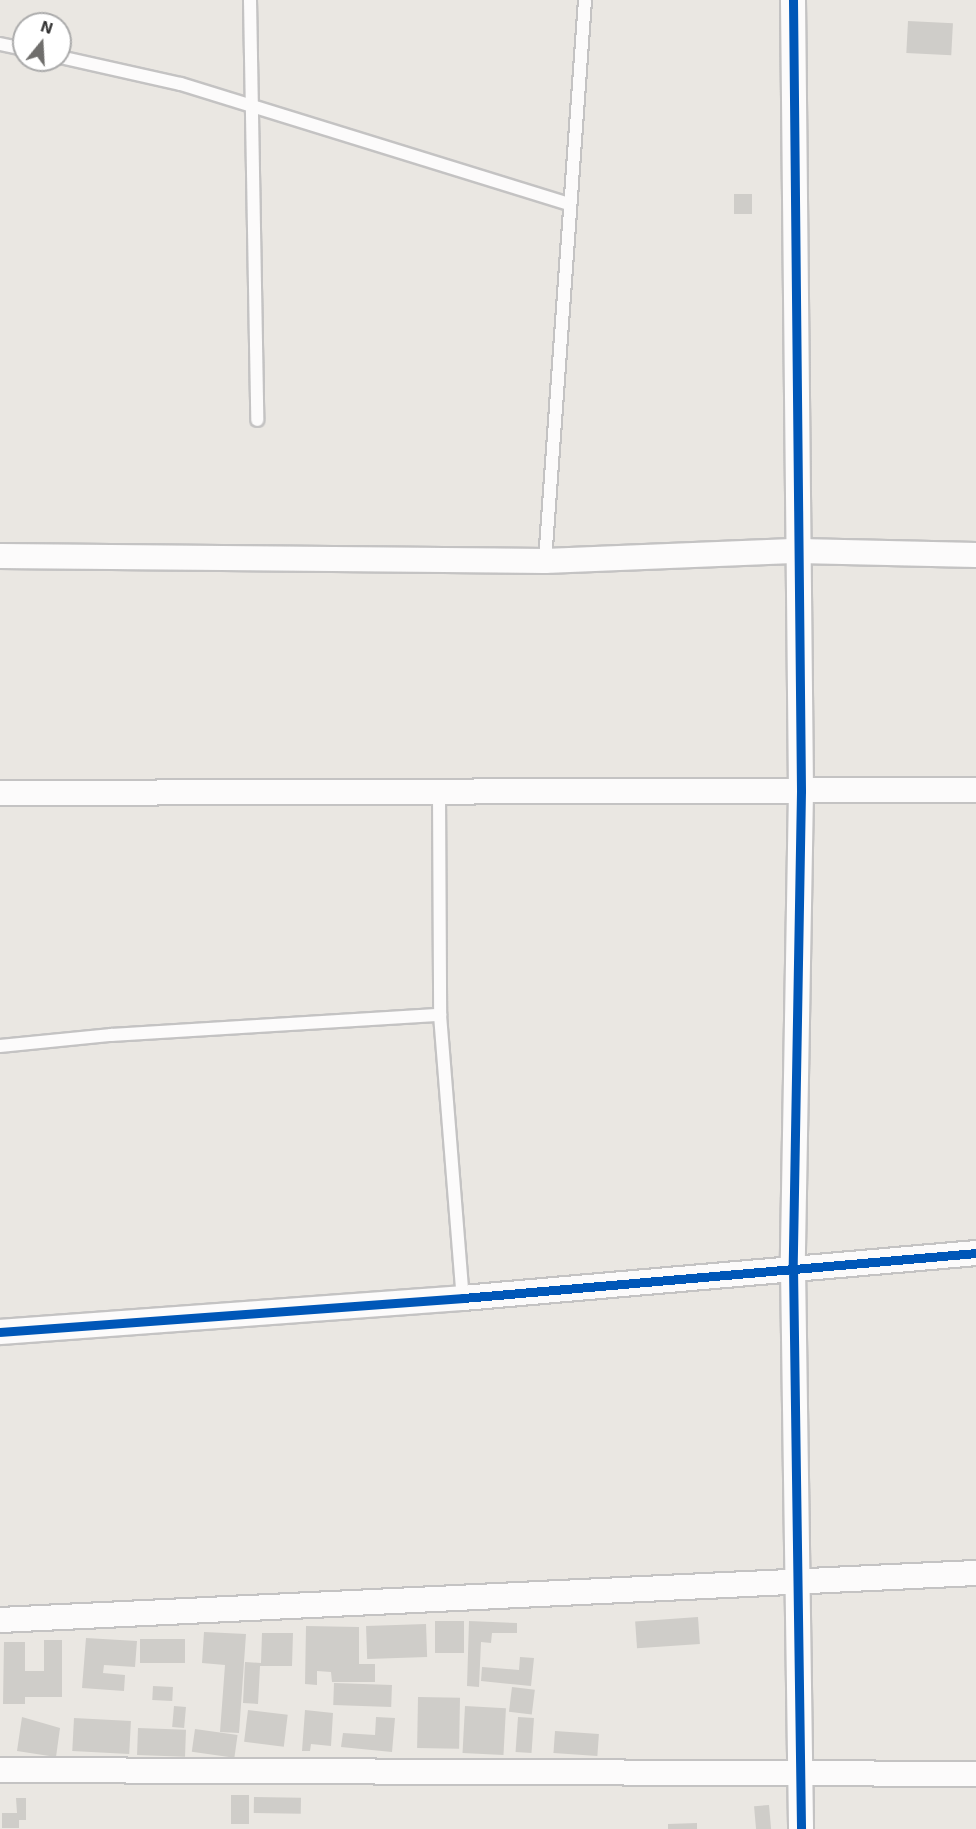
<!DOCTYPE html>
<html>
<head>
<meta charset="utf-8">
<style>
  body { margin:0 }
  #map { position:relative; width:976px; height:1829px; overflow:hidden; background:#eae7e2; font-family:"Exo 2",sans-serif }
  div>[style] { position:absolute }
  .building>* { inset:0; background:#cfcdc9; transform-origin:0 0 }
  .roads { filter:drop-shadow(2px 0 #c4c3c3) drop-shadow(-2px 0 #c4c3c3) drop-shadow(0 2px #c4c3c3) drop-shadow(0 -2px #c4c3c3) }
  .lane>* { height:12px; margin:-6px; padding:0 6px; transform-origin:6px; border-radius:6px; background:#fcfbfb }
  .street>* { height:24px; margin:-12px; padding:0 12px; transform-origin:12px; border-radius:12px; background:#fcfbfb }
  .cycleway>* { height:9px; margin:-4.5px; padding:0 4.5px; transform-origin:4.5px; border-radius:4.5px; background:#0057b8 }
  span { translate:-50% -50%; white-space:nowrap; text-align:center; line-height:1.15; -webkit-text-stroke:4.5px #fff; paint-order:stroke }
  .north { position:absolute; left:12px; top:12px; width:60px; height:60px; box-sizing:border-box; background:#fff; border:2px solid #ababab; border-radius:50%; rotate:18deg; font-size:16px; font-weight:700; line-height:24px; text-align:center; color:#2d2d2d }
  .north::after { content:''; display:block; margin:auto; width:21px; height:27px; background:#6f6e6c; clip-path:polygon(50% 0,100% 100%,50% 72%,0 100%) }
</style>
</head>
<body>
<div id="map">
  <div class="building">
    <div style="left:908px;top:21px;width:45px;height:32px;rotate:3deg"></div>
    <div style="left:734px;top:194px;width:18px;height:20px"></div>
    <div style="left:698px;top:1617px;width:27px;height:63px;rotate:86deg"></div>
    <div style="left:435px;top:1621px;width:29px;height:32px"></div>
    <div style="clip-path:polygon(469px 1621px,517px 1623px,517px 1633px,492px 1633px,491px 1643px,481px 1642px,479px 1687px,467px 1686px)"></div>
    <div style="left:426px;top:1624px;width:33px;height:60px;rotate:88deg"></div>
    <div style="clip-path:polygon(306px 1626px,359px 1627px,359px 1664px,375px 1664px,375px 1682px,332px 1682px,331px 1672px,317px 1671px,317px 1685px,305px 1684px)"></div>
    <div style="clip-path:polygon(204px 1632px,246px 1634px,239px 1733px,220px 1732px,225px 1665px,202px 1663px)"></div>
    <div style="clip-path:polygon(262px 1633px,293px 1633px,292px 1666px,260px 1666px,258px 1704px,243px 1703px,245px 1662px,261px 1663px)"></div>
    <div style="clip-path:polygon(86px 1638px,137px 1641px,135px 1667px,104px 1665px,103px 1673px,125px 1675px,124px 1691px,82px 1688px)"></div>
    <div style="left:140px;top:1639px;width:45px;height:24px"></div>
    <div style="clip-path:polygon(44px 1640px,62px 1640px,62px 1697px,25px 1697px,25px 1704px,3px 1704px,4px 1642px,25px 1642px,25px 1671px,44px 1671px)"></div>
    <div style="clip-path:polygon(520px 1657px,534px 1658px,531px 1686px,481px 1681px,482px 1667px,519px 1670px)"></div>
    <div style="left:334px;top:1683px;width:58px;height:22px;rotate:2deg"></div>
    <div style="left:153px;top:1686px;width:20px;height:14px;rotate:3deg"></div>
    <div style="left:512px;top:1687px;width:23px;height:25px;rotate:7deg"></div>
    <div style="left:418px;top:1697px;width:42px;height:51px;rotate:1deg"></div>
    <div style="left:174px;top:1706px;width:12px;height:21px;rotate:5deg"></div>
    <div style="left:465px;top:1706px;width:41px;height:47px;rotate:3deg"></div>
    <div style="left:248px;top:1710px;width:40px;height:32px;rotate:7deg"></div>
    <div style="clip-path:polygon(305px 1710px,333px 1713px,331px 1746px,311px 1744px,310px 1751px,302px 1751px)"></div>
    <div style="clip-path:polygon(22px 1717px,60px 1728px,56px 1757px,17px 1751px)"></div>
    <div style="clip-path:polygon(376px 1717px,395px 1718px,392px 1752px,341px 1747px,343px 1733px,375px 1735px)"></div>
    <div style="left:518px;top:1717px;width:16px;height:35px;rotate:4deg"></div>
    <div style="left:74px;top:1718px;width:57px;height:33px;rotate:3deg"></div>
    <div style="left:138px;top:1728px;width:48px;height:27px;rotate:2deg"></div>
    <div style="left:195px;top:1729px;width:43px;height:23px;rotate:8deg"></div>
    <div style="left:555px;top:1731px;width:44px;height:22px;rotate:4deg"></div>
    <div style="left:231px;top:1795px;width:18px;height:29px"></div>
    <div style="left:254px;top:1797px;width:47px;height:16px;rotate:1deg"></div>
    <div style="clip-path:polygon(16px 1798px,26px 1798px,26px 1820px,19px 1820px,19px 1828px,2px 1828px,2px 1813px,17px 1813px)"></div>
    <div style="left:769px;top:1805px;width:24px;height:15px;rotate:85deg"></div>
    <div style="clip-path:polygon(697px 1823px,697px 1829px,668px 1829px,668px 1824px)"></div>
  </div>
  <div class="roads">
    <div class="lane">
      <div style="left:250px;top:0;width:420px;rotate:89deg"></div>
      <div style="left:0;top:44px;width:25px;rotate:12deg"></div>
      <div style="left:60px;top:57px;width:124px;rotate:12.6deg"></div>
      <div style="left:181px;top:84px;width:406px;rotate:17.2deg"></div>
      <div style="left:545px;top:561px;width:562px;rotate:-85.92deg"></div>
      <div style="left:439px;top:793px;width:222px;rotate:89.7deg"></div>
      <div style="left:440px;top:1015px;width:284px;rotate:85.4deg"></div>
      <div style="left:0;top:1046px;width:112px;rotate:-5.7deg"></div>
      <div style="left:111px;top:1035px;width:330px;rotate:-3.5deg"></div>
    </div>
    <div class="street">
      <div style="left:793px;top:0;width:791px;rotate:89.42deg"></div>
      <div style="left:801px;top:791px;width:476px;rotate:91deg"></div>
      <div style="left:793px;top:1267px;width:562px;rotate:89.18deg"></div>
      <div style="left:0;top:556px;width:545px;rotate:0.53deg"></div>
      <div style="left:545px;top:561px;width:254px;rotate:-2.3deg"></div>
      <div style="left:799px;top:551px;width:177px;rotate:1.3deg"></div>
      <div style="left:0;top:793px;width:976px;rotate:-0.18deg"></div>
      <div style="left:0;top:1332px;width:464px;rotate:-4.2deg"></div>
      <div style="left:463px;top:1298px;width:515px;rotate:-5.01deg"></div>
      <div style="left:0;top:1620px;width:977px;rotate:-2.76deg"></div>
      <div style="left:0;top:1770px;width:976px;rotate:0.23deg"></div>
    </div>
  </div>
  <div class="cycleway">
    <div style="left:793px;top:0;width:791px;rotate:89.42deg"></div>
    <div style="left:801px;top:791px;width:476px;rotate:91deg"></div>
    <div style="left:793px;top:1267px;width:562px;rotate:89.18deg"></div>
    <div style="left:0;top:1332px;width:464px;rotate:-4.2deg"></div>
    <div style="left:463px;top:1298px;width:515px;rotate:-5.01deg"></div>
  </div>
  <div class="north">N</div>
</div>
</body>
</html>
